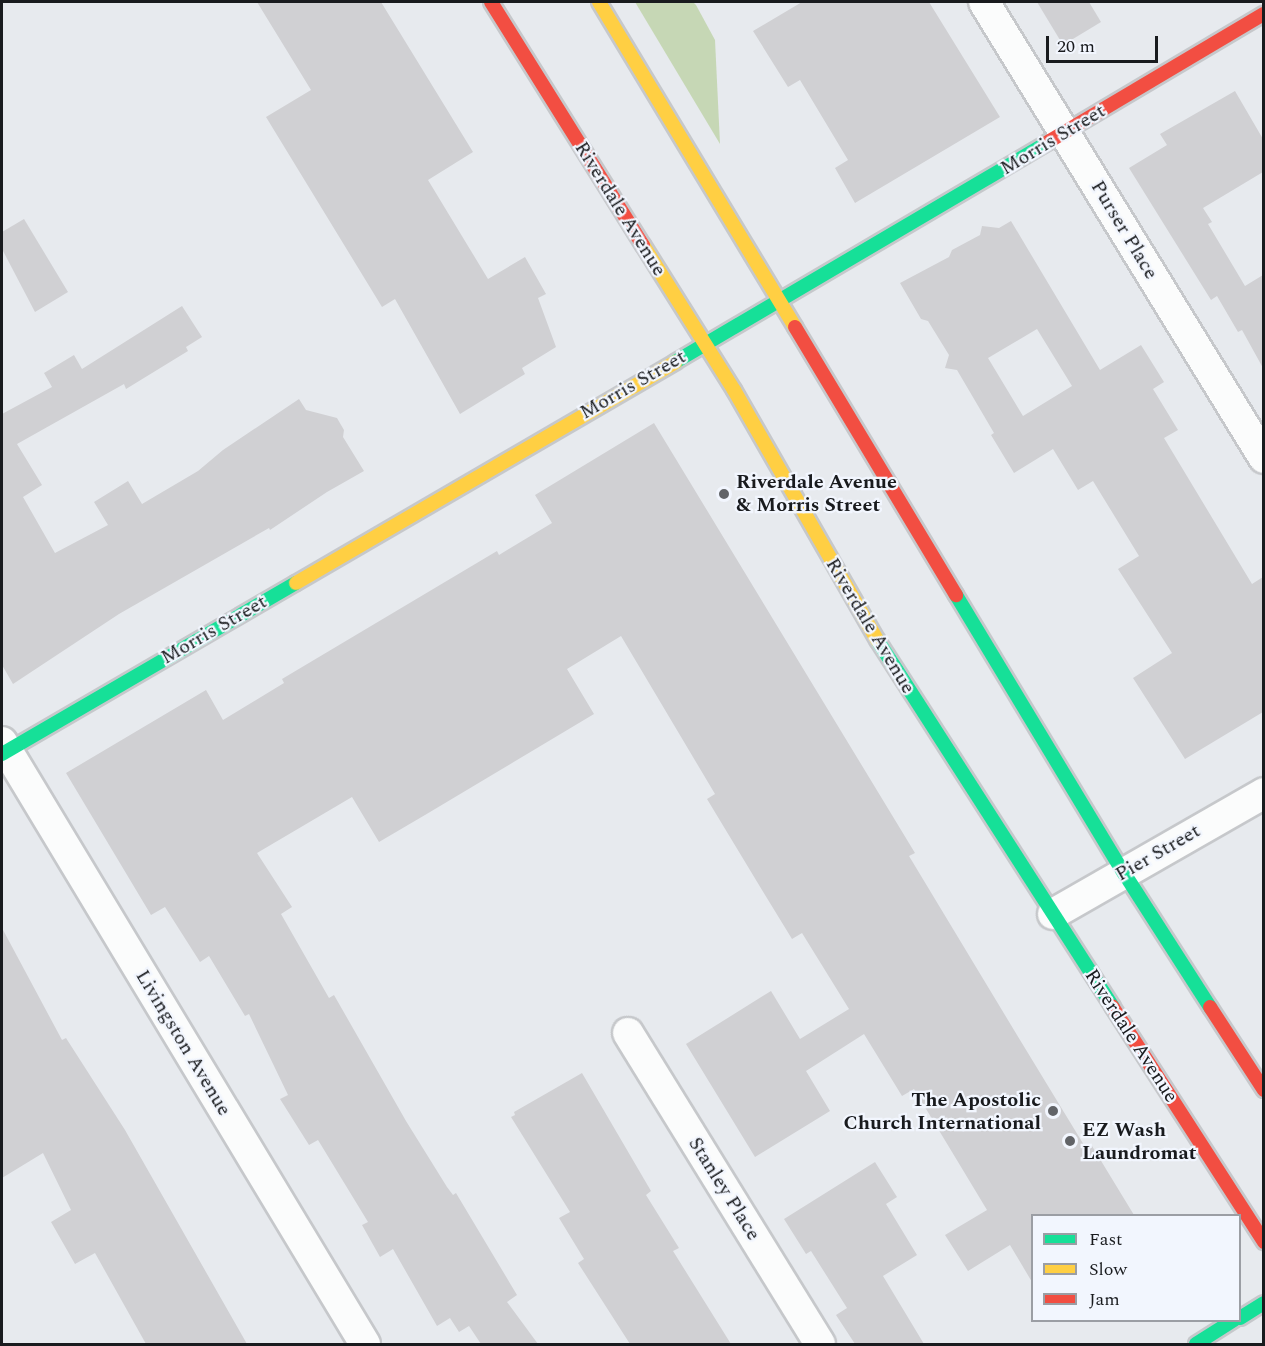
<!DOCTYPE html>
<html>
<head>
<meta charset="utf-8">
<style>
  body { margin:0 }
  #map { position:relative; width:1265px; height:1346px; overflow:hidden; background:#e7eaee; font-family:Spectral,serif }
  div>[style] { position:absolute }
  .green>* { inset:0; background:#c6d7b5 }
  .building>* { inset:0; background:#d0d0d3 }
  .roads { filter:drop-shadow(2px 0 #c6c8cb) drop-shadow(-2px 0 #c6c8cb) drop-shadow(0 2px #c6c8cb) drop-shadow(0 -2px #c6c8cb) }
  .street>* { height:30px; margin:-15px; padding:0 15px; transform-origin:15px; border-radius:15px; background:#fbfcfc }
  .fast>* { height:14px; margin:-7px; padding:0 7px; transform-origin:7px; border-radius:7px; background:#16e098 }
  .slow>* { height:14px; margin:-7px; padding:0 7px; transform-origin:7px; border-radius:7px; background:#ffcf43 }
  .jam>* { height:14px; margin:-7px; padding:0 7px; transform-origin:7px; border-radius:7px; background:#f24e42 }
  .dots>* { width:16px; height:16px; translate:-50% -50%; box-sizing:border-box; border:3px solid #f2f6fe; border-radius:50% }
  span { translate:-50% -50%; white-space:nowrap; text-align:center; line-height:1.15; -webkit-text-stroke:4.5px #f2f6fe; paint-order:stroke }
  .street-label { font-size:20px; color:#191b1e }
  .poi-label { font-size:20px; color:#191b1e; font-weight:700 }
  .left { translate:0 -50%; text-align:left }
  .right { translate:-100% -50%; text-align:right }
  .frame { position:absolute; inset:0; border:3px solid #191b1e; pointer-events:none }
  .legend { position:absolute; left:1031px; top:1214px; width:210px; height:108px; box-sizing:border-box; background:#f2f6fe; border:2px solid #9b9ea4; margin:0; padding:8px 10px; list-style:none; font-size:18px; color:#191b1e }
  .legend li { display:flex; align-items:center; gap:12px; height:30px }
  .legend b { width:30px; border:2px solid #9b9ea4 }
  .scale { position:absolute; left:1046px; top:36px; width:112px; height:27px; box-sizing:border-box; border:3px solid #191b1e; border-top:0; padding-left:8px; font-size:18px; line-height:21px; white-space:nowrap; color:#191b1e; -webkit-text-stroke:4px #f2f6fe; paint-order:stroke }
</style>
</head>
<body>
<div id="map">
  <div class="green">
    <div style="clip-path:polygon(635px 2px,693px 2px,696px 5px,715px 40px,720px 144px)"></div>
  </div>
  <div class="building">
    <div style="clip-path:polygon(257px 2px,381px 2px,473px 152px,428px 180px,488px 279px,525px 257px,546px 294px,538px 298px,556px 347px,522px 368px,525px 374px,460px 414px,395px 299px,382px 307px,266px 117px,311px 90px)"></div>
    <div style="clip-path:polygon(802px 2px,929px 2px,1000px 117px,855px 203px,835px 168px,848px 160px,800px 80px,788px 87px,753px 31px)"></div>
    <div style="clip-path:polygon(1037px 2px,1089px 2px,1101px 22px,1063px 45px)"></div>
    <div style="clip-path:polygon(1235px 91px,1263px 139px,1263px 172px,1203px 208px,1212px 222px,1208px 224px,1245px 286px,1263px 275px,1263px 368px,1242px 330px,1238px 332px,1217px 296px,1211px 300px,1129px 168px,1167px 145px,1160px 134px)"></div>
    <div style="clip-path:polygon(24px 219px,68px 292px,35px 312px,2px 249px,2px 232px)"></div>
    <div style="clip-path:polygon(evenodd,1011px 221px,1100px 370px,1141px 345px,1164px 382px,1153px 389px,1178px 430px,1164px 438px,1252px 584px,1263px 577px,1263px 712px,1185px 759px,1133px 678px,1172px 653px,1118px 569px,1139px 556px,1093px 481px,1078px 490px,1053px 449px,1014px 473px,991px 435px,994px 433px,957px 370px,945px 368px,949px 355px,928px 321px,921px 319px,900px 283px,949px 257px,952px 250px,980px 235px,982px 226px,999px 228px,1011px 221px,1037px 329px,1072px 386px,1023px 416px,988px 358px,1037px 329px)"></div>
    <div style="clip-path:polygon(182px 306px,202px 337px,186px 347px,188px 351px,126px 389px,124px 384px,17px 444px,42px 485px,23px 497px,55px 553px,108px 525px,94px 502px,128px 481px,142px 504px,198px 471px,223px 450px,299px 399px,306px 410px,337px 418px,344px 430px,343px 437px,364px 471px,327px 492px,270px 530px,269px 528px,119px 614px,13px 684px,2px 665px,2px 414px,52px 387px,44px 373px,74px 355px,82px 369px)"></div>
    <div style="clip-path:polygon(654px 423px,915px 853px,909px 856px,1017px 1035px,1087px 1150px,1092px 1146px,1134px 1215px,1032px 1215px,1032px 1282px,1010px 1245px,968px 1271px,945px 1235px,987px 1210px,914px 1089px,902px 1096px,864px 1034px,806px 1071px,830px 1111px,755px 1157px,686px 1044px,771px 991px,800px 1039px,849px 1009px,802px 933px,792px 939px,762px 890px,707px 799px,715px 794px,621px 636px,567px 669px,594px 714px,425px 815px,379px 842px,352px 797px,257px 853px,292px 907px,281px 914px,329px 998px,334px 995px,406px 1121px,447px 1187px,453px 1195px,456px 1193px,517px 1295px,507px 1302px,538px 1344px,481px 1344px,469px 1326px,459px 1332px,450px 1318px,437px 1326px,393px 1249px,380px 1257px,362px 1225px,368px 1222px,318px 1140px,309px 1145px,280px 1099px,288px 1095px,249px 1014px,245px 1016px,209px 956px,200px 962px,165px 907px,151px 915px,66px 773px,206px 690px,223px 720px,284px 683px,282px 679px,497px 551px,499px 555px,552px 523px,535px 495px)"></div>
    <div style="clip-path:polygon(2px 928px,62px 1040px,66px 1038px,125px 1130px,247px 1344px,146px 1344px,95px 1253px,75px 1264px,51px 1222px,71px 1210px,43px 1153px,2px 1178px)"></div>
    <div style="clip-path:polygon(582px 1073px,651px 1191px,646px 1195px,679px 1248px,673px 1251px,731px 1344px,630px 1344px,578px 1263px,584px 1259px,559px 1218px,570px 1212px,511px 1117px,515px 1115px,514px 1112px)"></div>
    <div style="clip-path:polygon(875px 1162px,897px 1197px,886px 1204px,917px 1255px,883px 1276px,924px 1344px,855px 1344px,836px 1315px,847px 1308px,811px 1251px,806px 1254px,784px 1219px)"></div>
  </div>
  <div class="roads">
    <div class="street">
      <div style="left:984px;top:2px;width:535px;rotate:58.45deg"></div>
      <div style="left:2px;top:742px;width:703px;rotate:58.91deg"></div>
      <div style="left:1053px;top:914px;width:243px;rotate:-29.8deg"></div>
      <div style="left:628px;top:1033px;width:365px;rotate:58.3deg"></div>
    </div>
    <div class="fast">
      <div style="left:675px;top:362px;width:433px;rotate:-30.5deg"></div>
      <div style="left:956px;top:595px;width:325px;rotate:58.9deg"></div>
      <div style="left:1124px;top:873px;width:159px;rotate:57.3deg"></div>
      <div style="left:878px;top:641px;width:434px;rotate:57.3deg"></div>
      <div style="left:2px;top:754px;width:340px;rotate:-30.2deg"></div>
      <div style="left:1240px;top:1318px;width:28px;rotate:-32deg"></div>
      <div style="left:1196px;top:1344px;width:45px;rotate:-32.3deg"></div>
    </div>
    <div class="slow">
      <div style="left:599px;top:2px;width:380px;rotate:58.9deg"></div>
      <div style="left:643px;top:245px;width:171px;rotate:57.9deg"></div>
      <div style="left:734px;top:390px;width:289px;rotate:60.2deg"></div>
      <div style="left:296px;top:583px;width:439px;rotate:-30.2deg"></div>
    </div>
    <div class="jam">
      <div style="left:491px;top:2px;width:287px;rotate:58deg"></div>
      <div style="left:1048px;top:142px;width:251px;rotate:-30.7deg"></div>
      <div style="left:795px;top:327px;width:313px;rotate:59deg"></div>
      <div style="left:1112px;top:1006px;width:281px;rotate:57.2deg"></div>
      <div style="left:1210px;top:1007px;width:99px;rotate:57deg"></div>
    </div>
  </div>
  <div class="dots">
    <div style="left:724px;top:494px;background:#616367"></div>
    <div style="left:1053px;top:1111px;background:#616367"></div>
    <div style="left:1070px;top:1141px;background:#616367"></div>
  </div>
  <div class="street-label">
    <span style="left:1053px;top:140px;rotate:-31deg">Morris Street</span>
    <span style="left:620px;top:209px;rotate:58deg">Riverdale Avenue</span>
    <span style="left:1124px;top:230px;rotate:59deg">Purser Place</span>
    <span style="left:633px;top:385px;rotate:-30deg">Morris Street</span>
    <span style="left:870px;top:626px;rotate:59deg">Riverdale Avenue</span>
    <span style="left:214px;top:630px;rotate:-30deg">Morris Street</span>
    <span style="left:1158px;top:853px;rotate:-30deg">Pier Street</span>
    <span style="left:1131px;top:1036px;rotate:57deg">Riverdale Avenue</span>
    <span style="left:183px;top:1043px;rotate:59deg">Livingston Avenue</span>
    <span style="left:724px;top:1189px;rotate:58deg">Stanley Place</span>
  </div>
  <div class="poi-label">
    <span class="left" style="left:736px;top:494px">Riverdale Avenue<br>&amp; Morris Street</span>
    <span class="right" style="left:1041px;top:1112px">The Apostolic<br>Church International</span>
    <span class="left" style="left:1082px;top:1142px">EZ Wash<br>Laundromat</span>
  </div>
  <div class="frame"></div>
  <ul class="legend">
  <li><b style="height:8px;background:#16e098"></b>Fast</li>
  <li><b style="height:8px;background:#ffcf43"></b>Slow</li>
  <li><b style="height:8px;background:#f24e42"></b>Jam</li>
  </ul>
  <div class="scale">20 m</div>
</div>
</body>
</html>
